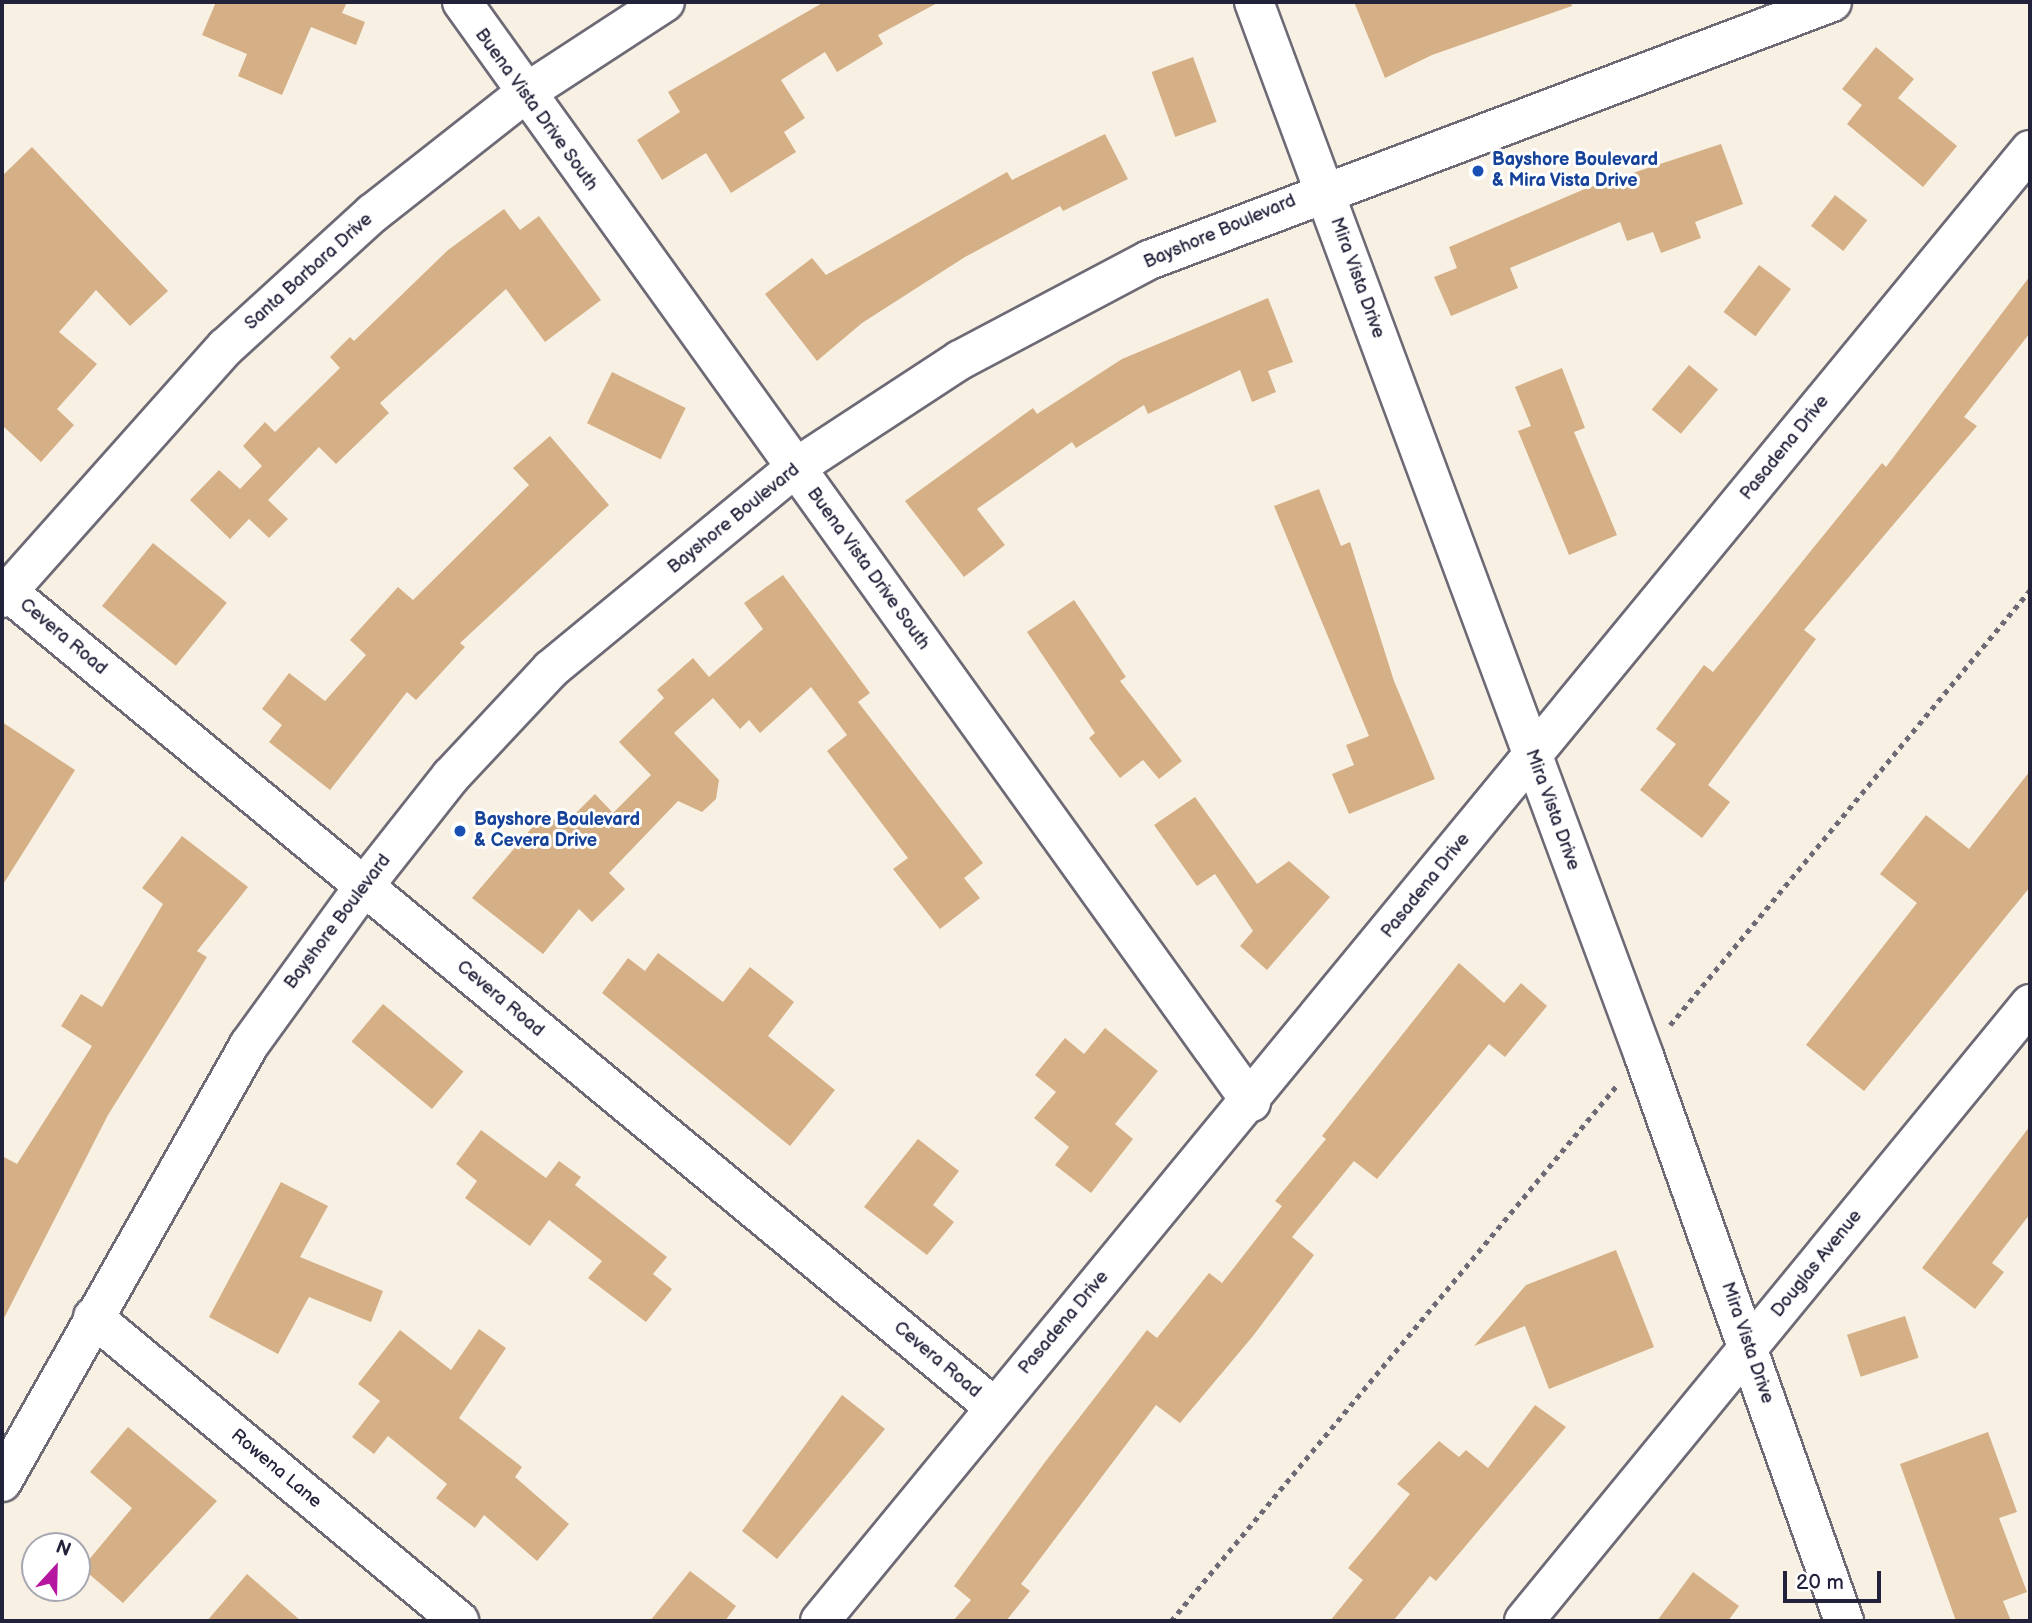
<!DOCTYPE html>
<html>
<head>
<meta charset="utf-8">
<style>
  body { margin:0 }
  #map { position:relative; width:2032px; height:1623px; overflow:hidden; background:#f8f1e3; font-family:"Balsamiq Sans",sans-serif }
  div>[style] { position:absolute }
  .building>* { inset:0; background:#d5b087; transform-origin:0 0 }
  .path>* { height:4.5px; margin-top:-2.25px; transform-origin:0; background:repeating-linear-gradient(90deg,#6d6a76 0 5px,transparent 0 10px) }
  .roads { filter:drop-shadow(2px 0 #6d6a76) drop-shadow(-2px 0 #6d6a76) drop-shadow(0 2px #6d6a76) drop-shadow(0 -2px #6d6a76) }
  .minor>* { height:38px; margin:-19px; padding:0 19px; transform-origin:19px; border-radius:19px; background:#fff }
  .major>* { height:38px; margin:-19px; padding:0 19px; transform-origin:19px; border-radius:19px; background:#fff }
  .dots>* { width:19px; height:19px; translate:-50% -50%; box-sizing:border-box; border:4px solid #fff; border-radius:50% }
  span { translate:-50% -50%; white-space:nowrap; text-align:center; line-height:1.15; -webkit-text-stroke:6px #fff; paint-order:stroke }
  .street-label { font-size:18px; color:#22223b }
  .transit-label { font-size:18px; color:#164399; font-weight:700 }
  .left { translate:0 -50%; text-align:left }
  .frame { position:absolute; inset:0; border:4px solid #22223b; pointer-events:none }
  .north { position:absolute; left:21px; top:1532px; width:70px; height:70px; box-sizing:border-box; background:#fff; border:2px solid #a7a7b1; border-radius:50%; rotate:22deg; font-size:19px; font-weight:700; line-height:28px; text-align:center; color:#22223b }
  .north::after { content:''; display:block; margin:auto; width:24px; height:32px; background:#b5179e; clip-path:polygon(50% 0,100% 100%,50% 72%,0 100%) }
  .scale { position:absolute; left:1783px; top:1571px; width:98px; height:32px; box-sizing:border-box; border:4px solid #22223b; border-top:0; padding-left:9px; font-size:21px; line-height:24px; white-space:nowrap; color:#22223b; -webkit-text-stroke:5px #fff; paint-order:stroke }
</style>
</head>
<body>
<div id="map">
  <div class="building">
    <div style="clip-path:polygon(216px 2px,347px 2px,342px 13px,365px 22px,356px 45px,311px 27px,282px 95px,238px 76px,247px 54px,202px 35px)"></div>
    <div style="clip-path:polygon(824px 2px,939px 2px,878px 35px,883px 44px,837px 72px,825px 52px,781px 80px,805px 118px,784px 132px,796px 152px,731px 193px,706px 153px,662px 180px,637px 140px,680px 112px,668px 92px)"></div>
    <div style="clip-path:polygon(1354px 2px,1571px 2px,1572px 6px,1432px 55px,1385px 78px)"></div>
    <div style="clip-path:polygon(1876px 47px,1914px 79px,1898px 98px,1957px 146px,1923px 187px,1847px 124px,1862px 105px,1842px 89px)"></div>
    <div style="left:1193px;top:57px;width:69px;height:44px;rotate:70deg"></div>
    <div style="clip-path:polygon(1105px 134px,1128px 179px,1063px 211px,1060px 206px,965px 257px,862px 323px,817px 361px,765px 294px,812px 258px,826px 275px,1007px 172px,1012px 180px)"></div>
    <div style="clip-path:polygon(1721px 144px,1743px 204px,1695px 222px,1701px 238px,1661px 253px,1653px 232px,1627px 241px,1620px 222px,1510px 268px,1518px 288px,1451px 316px,1434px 277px,1457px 268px,1449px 247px,1587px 188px)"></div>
    <div style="clip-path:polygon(32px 147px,168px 291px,130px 326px,96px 290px,59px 332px,97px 364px,57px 409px,74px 425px,41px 462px,2px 425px,2px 176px)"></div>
    <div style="left:1835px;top:195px;width:41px;height:39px;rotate:38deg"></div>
    <div style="clip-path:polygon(504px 209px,520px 230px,539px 216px,601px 300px,545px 342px,506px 289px,380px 403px,389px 413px,336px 464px,319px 447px,268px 500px,288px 519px,269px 538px,249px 519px,230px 539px,190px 500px,219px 470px,240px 489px,262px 466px,243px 446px,265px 422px,275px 432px,340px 368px,330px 357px,350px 337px,354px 341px,448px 250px)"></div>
    <div style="left:1759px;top:265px;width:40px;height:59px;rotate:37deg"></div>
    <div style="clip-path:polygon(2030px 276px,2030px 333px,1964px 417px,1977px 426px,1804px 630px,1816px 639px,1708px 785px,1730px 802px,1702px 838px,1640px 790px,1676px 744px,1656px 729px,1704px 665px,1713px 672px,1882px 463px,1886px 467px)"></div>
    <div style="clip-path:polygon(1268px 298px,1293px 362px,1268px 371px,1276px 392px,1252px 402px,1240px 370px,1148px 414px,1144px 405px,1076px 448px,1072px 442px,977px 509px,1005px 545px,964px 577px,905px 501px,1033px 408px,1037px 414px,1122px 359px)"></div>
    <div style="left:1689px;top:365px;width:38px;height:58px;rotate:40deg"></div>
    <div style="clip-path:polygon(1562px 368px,1585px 428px,1574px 432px,1617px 535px,1569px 555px,1518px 431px,1531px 426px,1515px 387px)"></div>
    <div style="left:612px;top:372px;width:82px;height:57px;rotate:26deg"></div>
    <div style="clip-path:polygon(550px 436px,609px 505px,460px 643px,465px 647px,416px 700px,407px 692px,330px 790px,269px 742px,282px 725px,262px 709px,289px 673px,325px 701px,366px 655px,350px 640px,398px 587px,413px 600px,529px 485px,513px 468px)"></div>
    <div style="clip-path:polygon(1319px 489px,1341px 546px,1350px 542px,1394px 681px,1435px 779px,1349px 814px,1332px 774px,1354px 765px,1346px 745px,1369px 736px,1274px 506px)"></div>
    <div style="left:153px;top:543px;width:95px;height:81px;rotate:39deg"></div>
    <div style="clip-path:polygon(783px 575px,870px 693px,858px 702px,983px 863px,964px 878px,980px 898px,940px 929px,893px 869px,908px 858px,827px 751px,847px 735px,811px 687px,760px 733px,749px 720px,740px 729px,713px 698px,674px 733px,719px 780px,716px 799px,702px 812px,678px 801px,609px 873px,625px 889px,592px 922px,579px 909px,543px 954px,472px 898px,546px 811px,562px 827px,595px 794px,613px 813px,651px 775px,619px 742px,664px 698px,657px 690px,693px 658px,709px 677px,763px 629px,744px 603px)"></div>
    <div style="clip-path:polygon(1074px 600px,1126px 677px,1120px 681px,1182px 761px,1159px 779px,1143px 760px,1120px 778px,1089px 738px,1095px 733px,1027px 632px)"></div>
    <div style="clip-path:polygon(2px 722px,75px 770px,2px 886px)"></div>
    <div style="clip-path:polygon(2030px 771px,2030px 887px,1864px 1091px,1806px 1045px,1917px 903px,1880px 874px,1926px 815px,1969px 849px)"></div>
    <div style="clip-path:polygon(1195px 797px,1257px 884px,1289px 861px,1330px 897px,1267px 970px,1240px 946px,1253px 931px,1215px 874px,1197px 886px,1154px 825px)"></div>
    <div style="clip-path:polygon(182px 836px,248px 887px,197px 951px,207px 957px,108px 1115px,2px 1322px,2px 1156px,17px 1164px,92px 1046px,61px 1026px,81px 994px,102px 1007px,163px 904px,142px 888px)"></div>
    <div style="clip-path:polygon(658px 953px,723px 1002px,750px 967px,794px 1002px,768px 1036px,835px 1090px,790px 1146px,602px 993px,628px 958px,645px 971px)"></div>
    <div style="clip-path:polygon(1459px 963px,1504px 1003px,1521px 983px,1547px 1006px,1505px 1057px,1489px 1044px,1377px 1179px,1354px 1161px,1292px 1237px,1314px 1255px,1253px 1336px,1180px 1423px,1156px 1405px,1021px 1584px,1030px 1591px,1006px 1621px,953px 1621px,971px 1600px,954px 1586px,1045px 1462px,1147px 1330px,1157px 1338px,1209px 1273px,1222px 1283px,1282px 1206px,1275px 1201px,1326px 1139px,1322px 1136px)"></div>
    <div style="left:383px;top:1004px;width:105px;height:49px;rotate:40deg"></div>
    <div style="clip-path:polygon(1105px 1028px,1158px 1071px,1115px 1124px,1133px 1139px,1091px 1193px,1055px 1165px,1069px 1147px,1034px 1118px,1056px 1092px,1035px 1075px,1065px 1038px,1084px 1054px)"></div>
    <div style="clip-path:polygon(2030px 1126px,2030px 1214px,1992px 1263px,2004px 1272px,1975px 1309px,1922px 1268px)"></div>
    <div style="clip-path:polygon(481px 1130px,546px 1178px,559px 1161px,581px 1177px,575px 1185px,667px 1257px,653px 1274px,672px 1289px,646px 1322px,588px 1278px,602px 1261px,549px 1220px,530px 1246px,465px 1198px,477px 1181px,456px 1164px)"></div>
    <div style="clip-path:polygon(918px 1139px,959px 1171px,933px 1205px,954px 1222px,927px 1255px,864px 1207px)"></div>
    <div style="clip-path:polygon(281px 1182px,328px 1206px,300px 1257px,383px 1291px,371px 1322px,309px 1297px,278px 1354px,209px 1317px)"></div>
    <div style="clip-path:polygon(1616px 1250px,1654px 1347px,1549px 1389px,1525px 1326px,1474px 1346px,1526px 1285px)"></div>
    <div style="left:1905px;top:1316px;width:44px;height:61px;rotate:72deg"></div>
    <div style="clip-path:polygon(479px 1329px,506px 1348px,459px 1418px,522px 1467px,515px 1477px,569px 1524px,537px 1561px,484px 1515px,475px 1528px,436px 1498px,447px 1484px,388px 1436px,374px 1454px,352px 1437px,380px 1401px,358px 1384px,400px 1330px,451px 1370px)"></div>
    <div style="clip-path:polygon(842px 1395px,885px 1429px,777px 1559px,742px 1531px)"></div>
    <div style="clip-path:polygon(1535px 1405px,1566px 1427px,1436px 1581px,1430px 1576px,1393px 1621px,1330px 1621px,1363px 1580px,1348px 1568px,1410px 1494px,1397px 1484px,1439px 1441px,1459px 1457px,1466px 1450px,1488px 1468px)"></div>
    <div style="clip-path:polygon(128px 1427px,217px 1501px,123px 1603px,82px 1568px,132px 1508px,90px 1472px)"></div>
    <div style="clip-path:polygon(1988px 1432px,2017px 1512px,1999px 1518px,2027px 1592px,2003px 1601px,2011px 1621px,1956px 1621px,1900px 1464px)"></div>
    <div style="clip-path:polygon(690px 1571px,736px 1606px,725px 1621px,650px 1621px)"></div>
    <div style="clip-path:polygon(1693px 1572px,1739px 1606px,1728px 1621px,1657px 1621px)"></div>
    <div style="clip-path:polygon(247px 1574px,301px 1621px,207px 1621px)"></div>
  </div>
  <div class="path">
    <div style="left:1670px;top:1025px;width:565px;rotate:-50.39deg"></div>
    <div style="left:1171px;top:1621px;width:699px;rotate:-50.23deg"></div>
  </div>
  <div class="roads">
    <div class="minor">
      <div style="left:462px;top:2px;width:1354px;rotate:54.35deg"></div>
      <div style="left:1254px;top:2px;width:1124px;rotate:69.69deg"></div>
      <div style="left:1644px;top:1056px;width:599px;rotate:70.51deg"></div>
      <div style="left:7px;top:591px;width:1281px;rotate:39.58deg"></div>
      <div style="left:2px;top:598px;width:336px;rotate:-48.3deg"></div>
      <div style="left:226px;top:347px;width:199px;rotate:-42.4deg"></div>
      <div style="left:373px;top:213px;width:192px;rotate:-38.2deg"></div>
      <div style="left:524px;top:94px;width:168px;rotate:-33.1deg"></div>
      <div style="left:93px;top:1317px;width:476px;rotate:39.7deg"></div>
      <div style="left:820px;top:1621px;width:1905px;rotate:-50.56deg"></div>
      <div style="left:1524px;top:1621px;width:798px;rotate:-50.64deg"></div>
    </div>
    <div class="major">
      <div style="left:2px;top:1482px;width:502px;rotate:-60.52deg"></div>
      <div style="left:249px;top:1045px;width:196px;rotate:-54.1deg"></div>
      <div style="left:364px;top:886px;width:140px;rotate:-51.7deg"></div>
      <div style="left:451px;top:776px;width:146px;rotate:-46.9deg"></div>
      <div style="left:551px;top:669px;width:316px;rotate:-39.5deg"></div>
      <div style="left:795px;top:468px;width:197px;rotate:-33.2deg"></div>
      <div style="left:960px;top:360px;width:214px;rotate:-27.9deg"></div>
      <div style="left:1149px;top:260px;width:730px;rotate:-20.69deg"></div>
    </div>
  </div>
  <div class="dots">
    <div style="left:1478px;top:171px;background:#1a4fb4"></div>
    <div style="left:460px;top:831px;background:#1a4fb4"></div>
  </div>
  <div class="street-label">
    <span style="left:536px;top:110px;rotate:54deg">Buena Vista Drive South</span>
    <span style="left:1220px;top:232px;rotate:-23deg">Bayshore Boulevard</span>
    <span style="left:309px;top:272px;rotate:-42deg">Santa Barbara Drive</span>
    <span style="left:1357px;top:278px;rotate:70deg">Mira Vista Drive</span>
    <span style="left:1785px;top:448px;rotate:-51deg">Pasadena Drive</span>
    <span style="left:734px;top:519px;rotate:-39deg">Bayshore Boulevard</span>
    <span style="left:868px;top:569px;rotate:54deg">Buena Vista Drive South</span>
    <span style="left:63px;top:637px;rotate:40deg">Cevera Road</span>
    <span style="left:1552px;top:810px;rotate:70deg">Mira Vista Drive</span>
    <span style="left:1426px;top:886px;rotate:-51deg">Pasadena Drive</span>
    <span style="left:338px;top:922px;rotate:-53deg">Bayshore Boulevard</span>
    <span style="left:500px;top:999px;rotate:40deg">Cevera Road</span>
    <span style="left:1817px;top:1264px;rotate:-51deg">Douglas Avenue</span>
    <span style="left:1064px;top:1323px;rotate:-50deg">Pasadena Drive</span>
    <span style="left:1747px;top:1343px;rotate:71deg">Mira Vista Drive</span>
    <span style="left:937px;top:1360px;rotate:40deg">Cevera Road</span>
    <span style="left:276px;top:1469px;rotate:40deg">Rowena Lane</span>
  </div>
  <div class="transit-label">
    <span class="left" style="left:1492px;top:171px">Bayshore Boulevard<br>&amp; Mira Vista Drive</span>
    <span class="left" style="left:474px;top:831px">Bayshore Boulevard<br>&amp; Cevera Drive</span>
  </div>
  <div class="frame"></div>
  <div class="north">N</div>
  <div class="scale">20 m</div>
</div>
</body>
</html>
